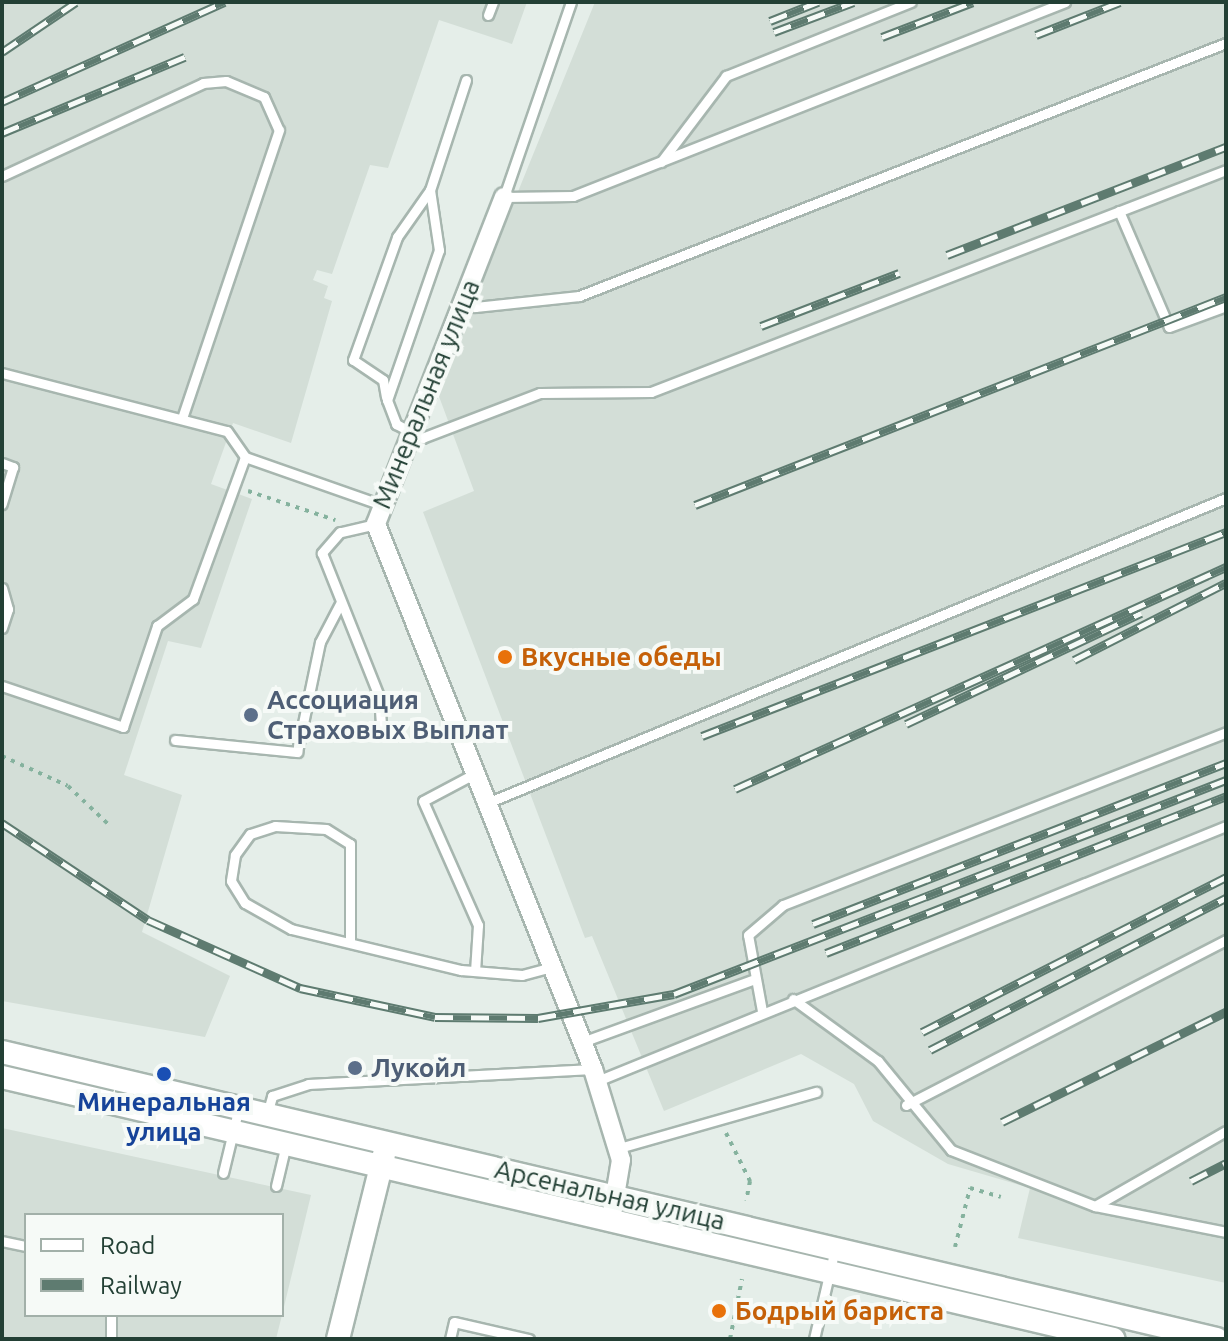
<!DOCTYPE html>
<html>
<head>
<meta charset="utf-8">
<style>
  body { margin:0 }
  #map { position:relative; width:1228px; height:1341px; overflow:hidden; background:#e5eee9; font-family:Ubuntu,sans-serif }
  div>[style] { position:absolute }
  .built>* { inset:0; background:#d3ded7 }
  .path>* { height:4px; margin-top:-2px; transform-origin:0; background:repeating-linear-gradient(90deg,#85b29e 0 4px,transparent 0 10px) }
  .roads { filter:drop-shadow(2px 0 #a7b6af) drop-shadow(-2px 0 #a7b6af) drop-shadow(0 2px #a7b6af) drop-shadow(0 -2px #a7b6af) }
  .service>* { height:9px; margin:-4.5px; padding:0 4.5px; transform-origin:4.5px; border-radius:4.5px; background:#fff }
  .minor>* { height:18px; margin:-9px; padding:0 9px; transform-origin:9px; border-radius:9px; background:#fff }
  .tertiary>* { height:22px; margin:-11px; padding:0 11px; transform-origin:11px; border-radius:11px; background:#fff }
  .rail>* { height:9px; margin-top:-4.5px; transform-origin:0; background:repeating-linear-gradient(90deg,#f6faf7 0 18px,#5e7b70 0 36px); box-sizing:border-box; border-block:2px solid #5e7b70 }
  .dots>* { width:22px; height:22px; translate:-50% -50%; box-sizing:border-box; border:4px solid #f6faf7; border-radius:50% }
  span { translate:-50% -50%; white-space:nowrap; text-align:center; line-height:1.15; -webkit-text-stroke:8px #f6faf7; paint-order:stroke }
  .street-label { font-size:26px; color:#234035 }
  .food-label { font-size:26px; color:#c56008; font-weight:700 }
  .left { translate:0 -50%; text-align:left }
  .service-label { font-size:26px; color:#4e5e75; font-weight:700 }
  .transit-label { font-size:26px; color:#164399; font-weight:700 }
  .frame { position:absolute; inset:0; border:4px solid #234035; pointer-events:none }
  .legend { position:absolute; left:24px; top:1213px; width:260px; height:104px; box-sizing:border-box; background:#f6faf7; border:2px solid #a2b0a9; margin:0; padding:10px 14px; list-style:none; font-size:24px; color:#234035 }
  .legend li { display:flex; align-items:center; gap:16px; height:40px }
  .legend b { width:40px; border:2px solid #a2b0a9 }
</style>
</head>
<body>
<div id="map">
  <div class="built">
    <div style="clip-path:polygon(2px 2px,527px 2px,512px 44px,439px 20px,388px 168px,370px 165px,332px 274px,317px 270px,313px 280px,328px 286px,324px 298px,332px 301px,291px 443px,233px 423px,211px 484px,252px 499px,201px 648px,168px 641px,124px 775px,182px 795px,142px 932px,230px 976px,205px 1037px,2px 1001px)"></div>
    <div style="clip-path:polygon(595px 2px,1226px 2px,1226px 1283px,1018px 1238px,1030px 1188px,948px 1164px,873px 1121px,854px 1084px,801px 1054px,664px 1111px,592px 936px,585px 938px,423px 512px,474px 491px,437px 391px)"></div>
    <div style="clip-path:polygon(2px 1128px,311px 1195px,282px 1315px,282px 1215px,26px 1215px,26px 1315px,282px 1315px,276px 1339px,2px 1339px)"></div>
  </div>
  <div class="path">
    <div style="left:248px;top:491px;width:92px;rotate:18.4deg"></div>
    <div style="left:2px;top:756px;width:72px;rotate:24.4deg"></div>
    <div style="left:68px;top:786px;width:55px;rotate:43.5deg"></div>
    <div style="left:726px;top:1133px;width:54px;rotate:63.4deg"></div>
    <div style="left:750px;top:1181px;width:20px;rotate:101deg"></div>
    <div style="left:955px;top:1247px;width:61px;rotate:-75.7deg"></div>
    <div style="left:970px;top:1188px;width:32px;rotate:16deg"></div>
    <div style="left:730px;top:1339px;width:61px;rotate:-78.7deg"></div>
  </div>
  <div class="roads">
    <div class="service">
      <div style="left:571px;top:2px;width:206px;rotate:109deg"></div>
      <div style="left:504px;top:197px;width:69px;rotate:-0.8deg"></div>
      <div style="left:573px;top:196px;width:529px;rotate:-21.52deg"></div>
      <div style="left:488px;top:15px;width:14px;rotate:-69deg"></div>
      <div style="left:466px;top:80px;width:116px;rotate:108.1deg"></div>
      <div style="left:430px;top:190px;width:61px;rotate:81.5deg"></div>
      <div style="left:439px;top:250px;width:159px;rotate:109.1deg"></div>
      <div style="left:387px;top:400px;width:26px;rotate:69deg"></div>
      <div style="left:396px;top:424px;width:30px;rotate:28deg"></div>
      <div style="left:422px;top:438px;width:126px;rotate:-20.9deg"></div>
      <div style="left:540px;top:393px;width:111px;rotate:-0.5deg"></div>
      <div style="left:651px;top:392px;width:616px;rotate:-21.11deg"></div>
      <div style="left:661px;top:162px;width:108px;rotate:-52.9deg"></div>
      <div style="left:726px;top:76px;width:199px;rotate:-21.8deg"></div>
      <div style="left:2px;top:176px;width:221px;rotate:-24.8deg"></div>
      <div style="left:203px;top:83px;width:23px;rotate:-5deg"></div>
      <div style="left:226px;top:81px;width:41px;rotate:22.8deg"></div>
      <div style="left:264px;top:97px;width:36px;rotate:66deg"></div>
      <div style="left:279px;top:130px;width:304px;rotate:108.6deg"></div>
      <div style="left:1119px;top:211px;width:126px;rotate:66.7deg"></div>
      <div style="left:1169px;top:327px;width:61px;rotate:-20.2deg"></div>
      <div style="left:462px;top:302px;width:14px;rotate:21deg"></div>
      <div style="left:475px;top:307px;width:105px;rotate:-6deg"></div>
      <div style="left:579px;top:296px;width:695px;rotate:-21.36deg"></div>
      <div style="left:2px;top:373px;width:232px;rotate:14.5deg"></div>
      <div style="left:227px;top:431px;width:32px;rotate:55deg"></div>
      <div style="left:245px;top:457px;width:142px;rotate:19.3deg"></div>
      <div style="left:386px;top:397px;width:17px;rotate:-100deg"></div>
      <div style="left:383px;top:380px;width:36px;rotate:-146deg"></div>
      <div style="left:353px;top:360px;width:131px;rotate:-70.3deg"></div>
      <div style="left:397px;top:237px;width:57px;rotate:-54.9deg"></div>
      <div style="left:2px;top:463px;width:12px;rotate:20deg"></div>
      <div style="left:13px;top:467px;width:39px;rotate:107deg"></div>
      <div style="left:376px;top:524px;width:37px;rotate:167deg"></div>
      <div style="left:340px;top:532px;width:28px;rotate:131deg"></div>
      <div style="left:322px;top:553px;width:154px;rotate:68.3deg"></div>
      <div style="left:379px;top:696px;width:32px;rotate:86deg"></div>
      <div style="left:2px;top:588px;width:22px;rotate:74deg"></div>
      <div style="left:8px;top:609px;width:20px;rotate:108deg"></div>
      <div style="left:2px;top:686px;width:128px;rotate:18.7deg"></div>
      <div style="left:123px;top:727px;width:107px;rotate:-71.4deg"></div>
      <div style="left:157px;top:626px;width:45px;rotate:-36.9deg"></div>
      <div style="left:193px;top:599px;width:151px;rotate:-69.9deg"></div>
      <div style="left:175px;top:740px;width:123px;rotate:5.6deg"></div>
      <div style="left:297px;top:752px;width:112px;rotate:-78.2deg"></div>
      <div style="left:320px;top:642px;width:45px;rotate:-62.3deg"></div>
      <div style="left:472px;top:775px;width:55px;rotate:152deg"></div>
      <div style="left:423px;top:801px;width:136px;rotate:66.1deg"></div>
      <div style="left:478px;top:925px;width:46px;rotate:93.7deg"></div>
      <div style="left:487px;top:803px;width:799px;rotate:-22.43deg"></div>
      <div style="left:350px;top:942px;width:98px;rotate:-90deg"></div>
      <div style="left:350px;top:844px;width:28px;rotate:-148deg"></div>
      <div style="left:326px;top:829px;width:51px;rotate:-176.6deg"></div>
      <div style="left:275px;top:826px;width:26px;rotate:162deg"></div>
      <div style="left:250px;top:834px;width:26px;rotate:126deg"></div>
      <div style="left:235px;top:855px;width:26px;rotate:99deg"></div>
      <div style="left:231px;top:881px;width:26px;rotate:58deg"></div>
      <div style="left:245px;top:903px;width:53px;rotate:29.5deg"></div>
      <div style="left:291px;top:929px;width:175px;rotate:13.6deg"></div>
      <div style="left:461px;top:970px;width:61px;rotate:4.7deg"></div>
      <div style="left:522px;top:975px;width:28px;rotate:-15deg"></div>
      <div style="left:793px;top:999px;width:105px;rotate:36.1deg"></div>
      <div style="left:878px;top:1061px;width:115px;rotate:50.6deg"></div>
      <div style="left:951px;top:1150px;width:155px;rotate:21.3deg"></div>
      <div style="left:1095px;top:1206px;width:151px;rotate:-29.8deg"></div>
      <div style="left:762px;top:1011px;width:77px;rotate:-100.4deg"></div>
      <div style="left:748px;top:935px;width:46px;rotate:-40.6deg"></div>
      <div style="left:783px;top:905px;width:476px;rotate:-21.3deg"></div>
      <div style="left:582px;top:1042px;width:181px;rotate:-20deg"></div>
      <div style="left:597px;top:1081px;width:679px;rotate:-22.07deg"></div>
      <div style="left:906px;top:1105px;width:360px;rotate:-27.3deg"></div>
      <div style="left:267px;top:1114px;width:19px;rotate:-74deg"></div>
      <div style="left:272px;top:1096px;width:38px;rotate:-18deg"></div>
      <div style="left:308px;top:1084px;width:285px;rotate:-3deg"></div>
      <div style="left:619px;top:1148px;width:205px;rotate:-15.9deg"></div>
      <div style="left:223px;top:1173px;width:68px;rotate:-76.4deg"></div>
      <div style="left:276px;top:1186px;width:43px;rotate:-76.6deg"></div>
      <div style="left:1095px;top:1206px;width:134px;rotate:11.2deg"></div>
      <div style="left:2px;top:1241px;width:25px;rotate:12deg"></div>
      <div style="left:111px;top:1315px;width:24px;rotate:90deg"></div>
      <div style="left:450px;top:1339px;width:17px;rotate:-77deg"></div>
      <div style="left:454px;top:1322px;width:77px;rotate:12.8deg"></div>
      <div style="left:814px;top:1339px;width:92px;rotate:-76.9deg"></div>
    </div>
    <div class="minor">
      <div style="left:504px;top:197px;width:351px;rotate:111.4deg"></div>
      <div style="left:376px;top:524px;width:587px;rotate:68.29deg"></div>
      <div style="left:593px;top:1069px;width:95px;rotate:72.9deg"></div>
      <div style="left:621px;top:1160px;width:61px;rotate:99.5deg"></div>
    </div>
    <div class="tertiary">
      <div style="left:2px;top:1052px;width:1248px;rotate:13.29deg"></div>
      <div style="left:2px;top:1077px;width:1142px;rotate:13.26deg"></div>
      <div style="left:338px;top:1339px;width:190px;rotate:-76deg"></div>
    </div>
  </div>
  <div class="rail">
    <div style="left:770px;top:21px;width:52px;rotate:-21.6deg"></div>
    <div style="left:774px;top:32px;width:85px;rotate:-20.6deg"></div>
    <div style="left:1036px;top:35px;width:90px;rotate:-21.4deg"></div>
    <div style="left:882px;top:37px;width:97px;rotate:-21deg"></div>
    <div style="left:2px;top:52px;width:89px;rotate:-34deg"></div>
    <div style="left:2px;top:102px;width:244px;rotate:-24.2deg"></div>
    <div style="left:2px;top:133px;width:198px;rotate:-22.6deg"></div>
    <div style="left:947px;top:255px;width:299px;rotate:-21.2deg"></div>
    <div style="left:761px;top:326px;width:148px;rotate:-21deg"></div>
    <div style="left:695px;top:505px;width:570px;rotate:-21.39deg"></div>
    <div style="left:1074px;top:660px;width:170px;rotate:-26.9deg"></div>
    <div style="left:906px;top:724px;width:260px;rotate:-25.3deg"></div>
    <div style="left:702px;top:736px;width:562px;rotate:-21.27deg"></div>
    <div style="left:735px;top:789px;width:539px;rotate:-24.33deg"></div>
    <div style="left:2px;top:823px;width:175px;rotate:33.6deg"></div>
    <div style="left:148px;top:920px;width:167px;rotate:24.1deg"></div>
    <div style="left:300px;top:988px;width:138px;rotate:12.1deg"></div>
    <div style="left:435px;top:1017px;width:103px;rotate:0.6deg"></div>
    <div style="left:538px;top:1018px;width:138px;rotate:-10deg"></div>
    <div style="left:674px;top:994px;width:592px;rotate:-21.19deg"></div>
    <div style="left:813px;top:924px;width:443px;rotate:-21.3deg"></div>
    <div style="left:826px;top:953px;width:430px;rotate:-21.4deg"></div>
    <div style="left:922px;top:1032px;width:341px;rotate:-27deg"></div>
    <div style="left:930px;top:1050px;width:333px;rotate:-27.2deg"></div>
    <div style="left:1002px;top:1122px;width:250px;rotate:-26.2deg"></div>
    <div style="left:1191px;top:1181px;width:39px;rotate:-27deg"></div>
  </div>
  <div class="dots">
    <div style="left:505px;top:657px;background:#e8710a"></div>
    <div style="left:251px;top:715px;background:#5c6f8a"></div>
    <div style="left:355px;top:1068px;background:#5c6f8a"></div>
    <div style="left:164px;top:1074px;background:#1a4fb4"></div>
    <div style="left:719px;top:1311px;background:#e8710a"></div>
  </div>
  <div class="street-label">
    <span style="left:426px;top:394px;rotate:-68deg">Минеральная улица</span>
    <span style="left:610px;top:1195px;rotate:13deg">Арсенальная улица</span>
  </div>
  <div class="food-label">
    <span class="left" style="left:521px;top:657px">Вкусные обеды</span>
    <span class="left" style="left:735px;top:1311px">Бодрый бариста</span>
  </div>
  <div class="service-label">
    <span class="left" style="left:267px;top:715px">Ассоциация<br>Страховых Выплат</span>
    <span class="left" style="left:371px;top:1068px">Лукойл</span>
  </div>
  <div class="transit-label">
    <span style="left:164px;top:1117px">Минеральная<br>улица</span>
  </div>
  <div class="frame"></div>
  <ul class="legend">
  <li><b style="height:10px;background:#fff"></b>Road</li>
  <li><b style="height:10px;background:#5e7b70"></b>Railway</li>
  </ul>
</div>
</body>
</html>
